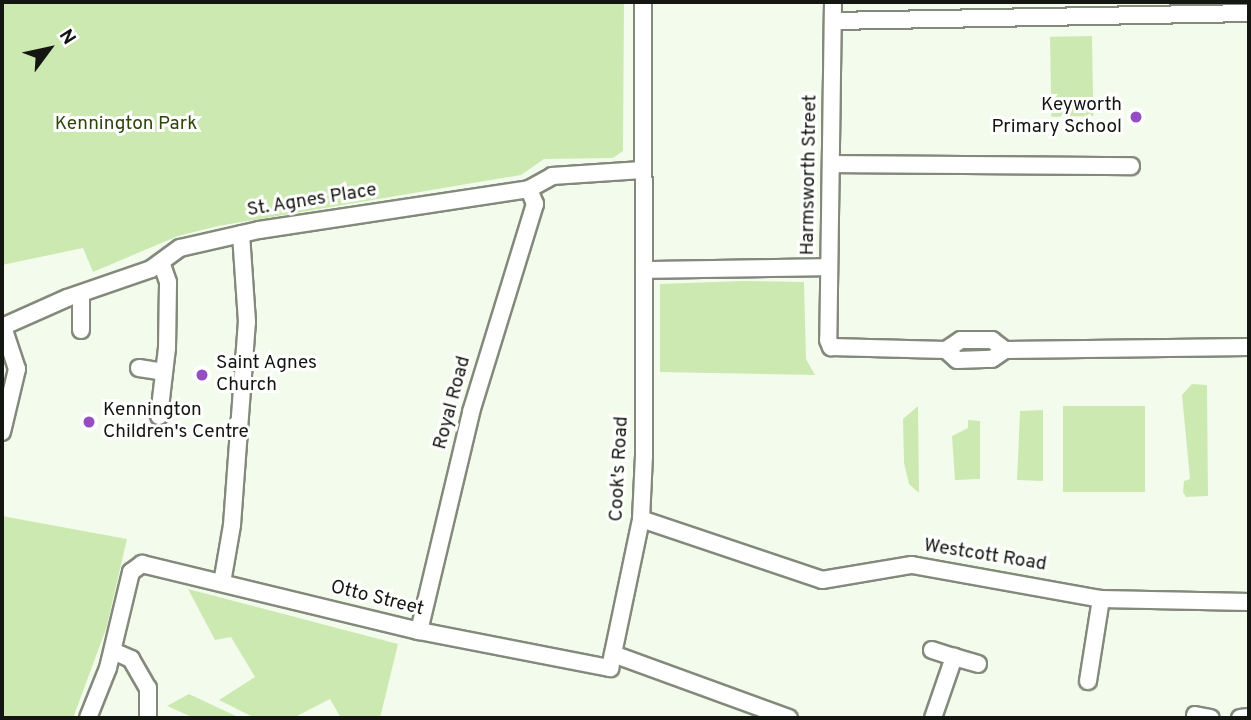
<!DOCTYPE html>
<html>
<head>
<meta charset="utf-8">
<style>
  body { margin:0 }
  #map { position:relative; width:1251px; height:720px; overflow:hidden; background:#f3fcec; font-family:Overpass,sans-serif }
  div>[style] { position:absolute }
  .green>* { inset:0; background:#cde9b2; transform-origin:0 0 }
  .roads { filter:drop-shadow(2px 0 #838a7c) drop-shadow(-2px 0 #838a7c) drop-shadow(0 2px #838a7c) drop-shadow(0 -2px #838a7c) }
  .minor>* { height:16px; margin:-8px; padding:0 8px; transform-origin:8px; border-radius:8px; background:#fff }
  .dots>* { width:19px; height:19px; translate:-50% -50%; box-sizing:border-box; border:4px solid #fff; border-radius:50% }
  span { translate:-50% -50%; white-space:nowrap; text-align:center; line-height:1.15; -webkit-text-stroke:6px #fff; paint-order:stroke }
  .poi-label { font-size:19px; color:#141711 }
  .right { translate:-100% -50%; text-align:right }
  .left { translate:0 -50%; text-align:left }
  .park-label { font-size:19px; color:#2f460e }
  .street-label { font-size:19px; color:#141711 }
  .frame { position:absolute; inset:0; border:4px solid #141711; pointer-events:none }
  .north { position:absolute; left:14px; top:14px; width:70px; height:70px; -webkit-text-stroke:5px #fff; paint-order:stroke; rotate:57deg; font-size:19px; font-weight:700; line-height:28px; text-align:center; color:#141711 }
  .north::after { content:''; display:block; margin:auto; width:24px; height:32px; background:#141711; clip-path:polygon(50% 0,100% 100%,50% 72%,0 100%) }
</style>
</head>
<body>
<div id="map">
  <div class="green">
    <div style="clip-path:polygon(2px 2px,624px 2px,623px 151px,613px 158px,544px 159px,521px 175px,218px 226px,178px 236px,93px 272px,83px 248px,2px 265px)"></div>
    <div style="left:1092px;top:36px;width:80px;height:42px;rotate:89deg"></div>
    <div style="clip-path:polygon(742px 281px,804px 282px,806px 359px,815px 375px,660px 372px,660px 284px)"></div>
    <div style="clip-path:polygon(1192px 384px,1207px 385px,1208px 496px,1186px 497px,1183px 492px,1184px 481px,1190px 479px,1182px 395px)"></div>
    <div style="clip-path:polygon(918px 406px,919px 493px,909px 484px,904px 463px,903px 419px)"></div>
    <div style="left:1063px;top:406px;width:82px;height:86px"></div>
    <div style="clip-path:polygon(1043px 410px,1043px 481px,1017px 480px,1020px 411px)"></div>
    <div style="clip-path:polygon(968px 420px,980px 421px,980px 479px,955px 480px,952px 436px,968px 428px)"></div>
    <div style="clip-path:polygon(2px 516px,127px 539px,106px 629px,73px 718px,2px 718px)"></div>
    <div style="clip-path:polygon(188px 589px,398px 644px,380px 718px,341px 718px,330px 699px,293px 718px,255px 718px,219px 700px,255px 677px,231px 637px,215px 640px)"></div>
    <div style="clip-path:polygon(189px 694px,240px 718px,194px 718px,167px 706px)"></div>
  </div>
  <div class="roads">
    <div class="minor">
      <div style="left:833px;top:2px;width:338px;rotate:90.8deg"></div>
      <div style="left:828px;top:340px;width:8px;rotate:67deg"></div>
      <div style="left:831px;top:347px;width:115px;rotate:1.5deg"></div>
      <div style="left:946px;top:350px;width:15px;rotate:42deg"></div>
      <div style="left:957px;top:360px;width:35px;rotate:-2deg"></div>
      <div style="left:992px;top:359px;width:16px;rotate:-35deg"></div>
      <div style="left:1005px;top:350px;width:244px;rotate:-0.7deg"></div>
      <div style="left:833px;top:21px;width:416px;rotate:-1.1deg"></div>
      <div style="left:832px;top:164px;width:299px;rotate:0.4deg"></div>
      <div style="left:644px;top:270px;width:185px;rotate:-0.9deg"></div>
      <div style="left:2px;top:327px;width:71px;rotate:-24deg"></div>
      <div style="left:67px;top:298px;width:89px;rotate:-19deg"></div>
      <div style="left:151px;top:269px;width:36px;rotate:-36deg"></div>
      <div style="left:180px;top:248px;width:81px;rotate:-12.8deg"></div>
      <div style="left:259px;top:230px;width:273px;rotate:-8.6deg"></div>
      <div style="left:529px;top:189px;width:26px;rotate:-29deg"></div>
      <div style="left:552px;top:176px;width:90px;rotate:-3.8deg"></div>
      <div style="left:81px;top:330px;width:36px;rotate:-90deg"></div>
      <div style="left:946px;top:350px;width:18px;rotate:-34deg"></div>
      <div style="left:961px;top:340px;width:31px"></div>
      <div style="left:992px;top:340px;width:16px;rotate:38deg"></div>
      <div style="left:139px;top:368px;width:25px;rotate:9deg"></div>
      <div style="left:159px;top:416px;width:68px;rotate:-83.3deg"></div>
      <div style="left:167px;top:348px;width:66px;rotate:-89.1deg"></div>
      <div style="left:168px;top:282px;width:21px;rotate:-109deg"></div>
      <div style="left:2px;top:432px;width:65px;rotate:-76.6deg"></div>
      <div style="left:17px;top:369px;width:44px;rotate:-108.4deg"></div>
      <div style="left:641px;top:519px;width:191px;rotate:18.6deg"></div>
      <div style="left:822px;top:580px;width:91px;rotate:-9.5deg"></div>
      <div style="left:912px;top:565px;width:192px;rotate:10.2deg"></div>
      <div style="left:1101px;top:599px;width:148px;rotate:1.2deg"></div>
      <div style="left:222px;top:583px;width:59px;rotate:-80.2deg"></div>
      <div style="left:232px;top:525px;width:204px;rotate:-85.8deg"></div>
      <div style="left:247px;top:322px;width:88px;rotate:-93.9deg"></div>
      <div style="left:419px;top:631px;width:225px;rotate:-76.6deg"></div>
      <div style="left:471px;top:412px;width:218px;rotate:-72.9deg"></div>
      <div style="left:535px;top:204px;width:16px;rotate:-112deg"></div>
      <div style="left:932px;top:650px;width:23px;rotate:18deg"></div>
      <div style="left:113px;top:651px;width:20px;rotate:24deg"></div>
      <div style="left:131px;top:659px;width:34px;rotate:60deg"></div>
      <div style="left:148px;top:688px;width:30px;rotate:90deg"></div>
      <div style="left:613px;top:654px;width:187px;rotate:20deg"></div>
      <div style="left:1088px;top:681px;width:83px;rotate:-81deg"></div>
      <div style="left:1195px;top:715px;width:16px;rotate:11deg"></div>
      <div style="left:88px;top:718px;width:54px;rotate:-68.2deg"></div>
      <div style="left:108px;top:668px;width:99px;rotate:-76.5deg"></div>
      <div style="left:131px;top:572px;width:14px;rotate:-36deg"></div>
      <div style="left:142px;top:564px;width:285px;rotate:13.6deg"></div>
      <div style="left:419px;top:631px;width:195px;rotate:11deg"></div>
      <div style="left:610px;top:668px;width:152px;rotate:-78.2deg"></div>
      <div style="left:641px;top:519px;width:63px;rotate:-87.3deg"></div>
      <div style="left:644px;top:456px;width:454px;rotate:-90.1deg"></div>
      <div style="left:933px;top:718px;width:65px;rotate:-71deg"></div>
      <div style="left:954px;top:657px;width:25px;rotate:16deg"></div>
      <div style="left:1240px;top:718px;width:9px;rotate:-6deg"></div>
    </div>
  </div>
  <div class="dots">
    <div style="left:1136px;top:117px;background:#944ec2"></div>
    <div style="left:202px;top:375px;background:#944ec2"></div>
    <div style="left:89px;top:422px;background:#944ec2"></div>
  </div>
  <div class="poi-label">
    <span class="right" style="left:1122px;top:117px">Keyworth<br>Primary School</span>
    <span class="left" style="left:216px;top:375px">Saint Agnes<br>Church</span>
    <span class="left" style="left:103px;top:422px">Kennington<br>Children's Centre</span>
  </div>
  <div class="park-label">
    <span style="left:126px;top:125px">Kennington Park</span>
  </div>
  <div class="street-label">
    <span style="left:810px;top:175px;rotate:-89deg">Harmsworth Street</span>
    <span style="left:312px;top:201px;rotate:-9deg">St. Agnes Place</span>
    <span style="left:453px;top:403px;rotate:-75deg">Royal Road</span>
    <span style="left:620px;top:469px;rotate:-87deg">Cook's Road</span>
    <span style="left:985px;top:556px;rotate:9deg">Westcott Road</span>
    <span style="left:377px;top:599px;rotate:14deg">Otto Street</span>
  </div>
  <div class="frame"></div>
  <div class="north">N</div>
</div>
</body>
</html>
